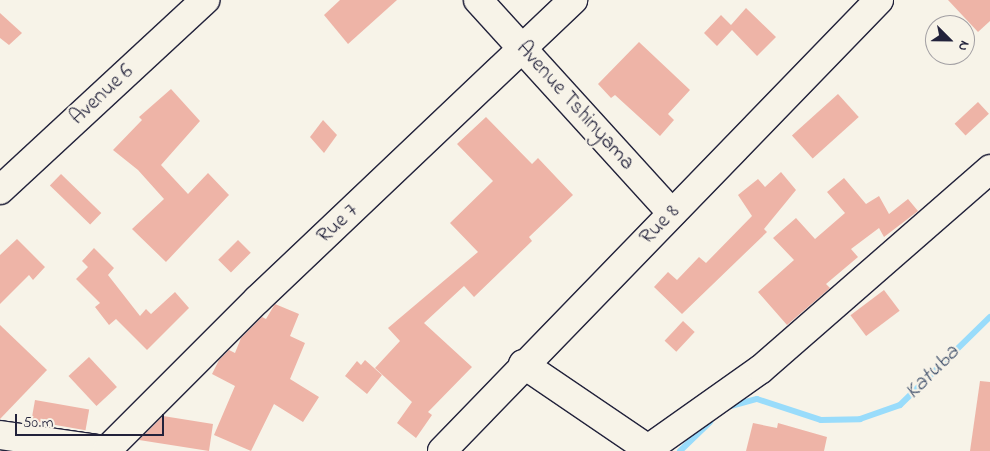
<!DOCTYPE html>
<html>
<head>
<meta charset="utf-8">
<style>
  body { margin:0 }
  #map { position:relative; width:990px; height:451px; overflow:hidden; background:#f7f3e8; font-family:"Indie Flower",sans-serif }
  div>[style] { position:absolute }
  .stream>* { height:6px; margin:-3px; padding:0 3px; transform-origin:3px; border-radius:3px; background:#99dcfb }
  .building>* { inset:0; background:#eeb4a7; transform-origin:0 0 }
  .roads { filter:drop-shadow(1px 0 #22223b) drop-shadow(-1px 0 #22223b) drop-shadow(0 1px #22223b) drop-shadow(0 -1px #22223b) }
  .minor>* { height:28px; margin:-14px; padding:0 14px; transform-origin:14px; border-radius:14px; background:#f7f3e8 }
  span { translate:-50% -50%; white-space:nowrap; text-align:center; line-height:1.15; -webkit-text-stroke:4.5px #f7f3e8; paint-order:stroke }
  .street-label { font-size:21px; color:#22223b }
  .water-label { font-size:22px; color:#40506b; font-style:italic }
  .north { position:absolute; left:925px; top:15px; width:50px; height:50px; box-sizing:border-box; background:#f7f3e8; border:1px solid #a29fa3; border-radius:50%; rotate:113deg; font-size:14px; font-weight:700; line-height:20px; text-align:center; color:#22223b }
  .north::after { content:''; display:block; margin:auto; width:18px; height:22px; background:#22223b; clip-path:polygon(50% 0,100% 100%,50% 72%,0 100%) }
  .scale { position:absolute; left:15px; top:414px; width:149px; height:22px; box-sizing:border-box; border:2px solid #22223b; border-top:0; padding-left:6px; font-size:15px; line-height:18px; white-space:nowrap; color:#22223b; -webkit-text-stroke:4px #f7f3e8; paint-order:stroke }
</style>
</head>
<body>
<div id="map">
  <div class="stream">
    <div style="left:727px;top:407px;width:31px;rotate:-15deg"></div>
    <div style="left:757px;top:399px;width:67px;rotate:18.2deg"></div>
    <div style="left:821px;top:420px;width:39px;rotate:-1deg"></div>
    <div style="left:860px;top:419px;width:42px;rotate:-19.3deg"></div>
    <div style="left:900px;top:405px;width:126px;rotate:-44.4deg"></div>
    <div style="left:680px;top:451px;width:42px;rotate:-44deg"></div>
  </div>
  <div class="building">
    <div style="clip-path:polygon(340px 0,397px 0,348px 44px,324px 15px)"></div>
    <div style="clip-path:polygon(948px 0,990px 0,990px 21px,978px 32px)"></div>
    <div style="clip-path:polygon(746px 8px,776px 37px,757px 56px,732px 30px,717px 46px,704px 33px,721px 15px,731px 25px)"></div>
    <div style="clip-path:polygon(0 13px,22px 33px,9px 45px,0 38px)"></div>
    <div style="clip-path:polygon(639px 42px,690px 90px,668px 114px,674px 120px,660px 136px,615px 95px,611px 98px,598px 84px)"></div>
    <div style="clip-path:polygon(171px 89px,200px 121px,161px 165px,188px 194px,208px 173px,229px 195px,166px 262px,132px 229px,164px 199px,138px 170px,113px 150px,142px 120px,139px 117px)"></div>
    <div style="left:838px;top:94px;width:31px;height:62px;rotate:48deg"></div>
    <div style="left:978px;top:102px;width:16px;height:32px;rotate:47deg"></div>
    <div style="clip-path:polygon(486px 117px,532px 164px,538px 158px,573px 195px,529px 237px,532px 241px,474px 297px,464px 286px,424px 323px,472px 367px,428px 412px,432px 415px,416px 438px,397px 423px,412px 402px,375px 368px,400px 341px,388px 328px,478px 252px,450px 223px,493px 181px,457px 144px)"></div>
    <div style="clip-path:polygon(323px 120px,337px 135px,324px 153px,310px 137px)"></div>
    <div style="clip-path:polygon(781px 172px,796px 190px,764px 229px,767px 232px,682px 314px,654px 287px,668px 272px,677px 280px,699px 257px,706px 263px,752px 216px,738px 195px,758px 179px,765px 187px)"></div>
    <div style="left:61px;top:174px;width:56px;height:16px;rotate:44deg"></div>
    <div style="clip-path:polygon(844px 178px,866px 204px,879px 196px,889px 214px,908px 199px,918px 211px,884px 237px,879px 228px,851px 249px,858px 257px,826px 284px,830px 288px,787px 325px,758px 292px,794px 260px,773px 238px,796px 218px,815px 239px,845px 213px,827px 192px)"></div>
    <div style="clip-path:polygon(17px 239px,45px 267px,33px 280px,29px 275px,0 304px,0 255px)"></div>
    <div style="left:238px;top:240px;width:18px;height:28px;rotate:45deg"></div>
    <div style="clip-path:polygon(94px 248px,114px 268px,108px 275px,140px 316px,146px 309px,151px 314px,175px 292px,189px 308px,147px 350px,116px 319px,109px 325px,95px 307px,100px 303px,76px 279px,88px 267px,82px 261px)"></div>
    <div style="left:884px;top:290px;width:26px;height:42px;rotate:53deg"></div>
    <div style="clip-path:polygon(275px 304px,299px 314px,290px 336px,305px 343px,290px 379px,319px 397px,303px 422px,274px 404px,251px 451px,214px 435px,235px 386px,212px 374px,219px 360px,229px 350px,235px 353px,241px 338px,262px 317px,266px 319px)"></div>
    <div style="left:683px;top:321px;width:16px;height:27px;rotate:43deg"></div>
    <div style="clip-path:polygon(0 325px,47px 370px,0 419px)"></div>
    <div style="left:89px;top:357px;width:41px;height:28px;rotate:47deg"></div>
    <div style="clip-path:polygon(365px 360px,382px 375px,367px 394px,345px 376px,357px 361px,361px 365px)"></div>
    <div style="clip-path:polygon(980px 381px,990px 382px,990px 451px,970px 451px)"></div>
    <div style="left:35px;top:400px;width:55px;height:21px;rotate:10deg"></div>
    <div style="clip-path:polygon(163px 416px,213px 424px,209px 451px,139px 440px)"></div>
    <div style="clip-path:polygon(753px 423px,777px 428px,778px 423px,827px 437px,824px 451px,746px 451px)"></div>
  </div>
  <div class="roads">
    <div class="minor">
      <div style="left:478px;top:0;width:288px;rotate:47.7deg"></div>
      <div style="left:0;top:190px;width:280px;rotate:-42.8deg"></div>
      <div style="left:523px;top:364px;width:151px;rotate:34.2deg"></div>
      <div style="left:648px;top:449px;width:138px;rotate:-35.3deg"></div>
      <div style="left:761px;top:369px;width:304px;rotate:-41.1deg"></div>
      <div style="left:0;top:435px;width:112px;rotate:8.2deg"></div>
      <div style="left:107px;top:450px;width:212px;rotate:-45deg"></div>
      <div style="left:257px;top:300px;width:436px;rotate:-43.5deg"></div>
      <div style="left:442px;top:451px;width:628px;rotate:-45.9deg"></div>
    </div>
  </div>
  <div class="street-label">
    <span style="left:102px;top:95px;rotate:-43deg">Avenue 6</span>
    <span style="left:575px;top:106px;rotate:48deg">Avenue Tshinyama</span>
    <span style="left:338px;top:224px;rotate:-43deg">Rue 7</span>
    <span style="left:660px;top:225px;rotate:-46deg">Rue 8</span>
  </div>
  <div class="water-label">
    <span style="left:933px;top:373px;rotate:-45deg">Katuba</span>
  </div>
  <div class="north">N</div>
  <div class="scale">50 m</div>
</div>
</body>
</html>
